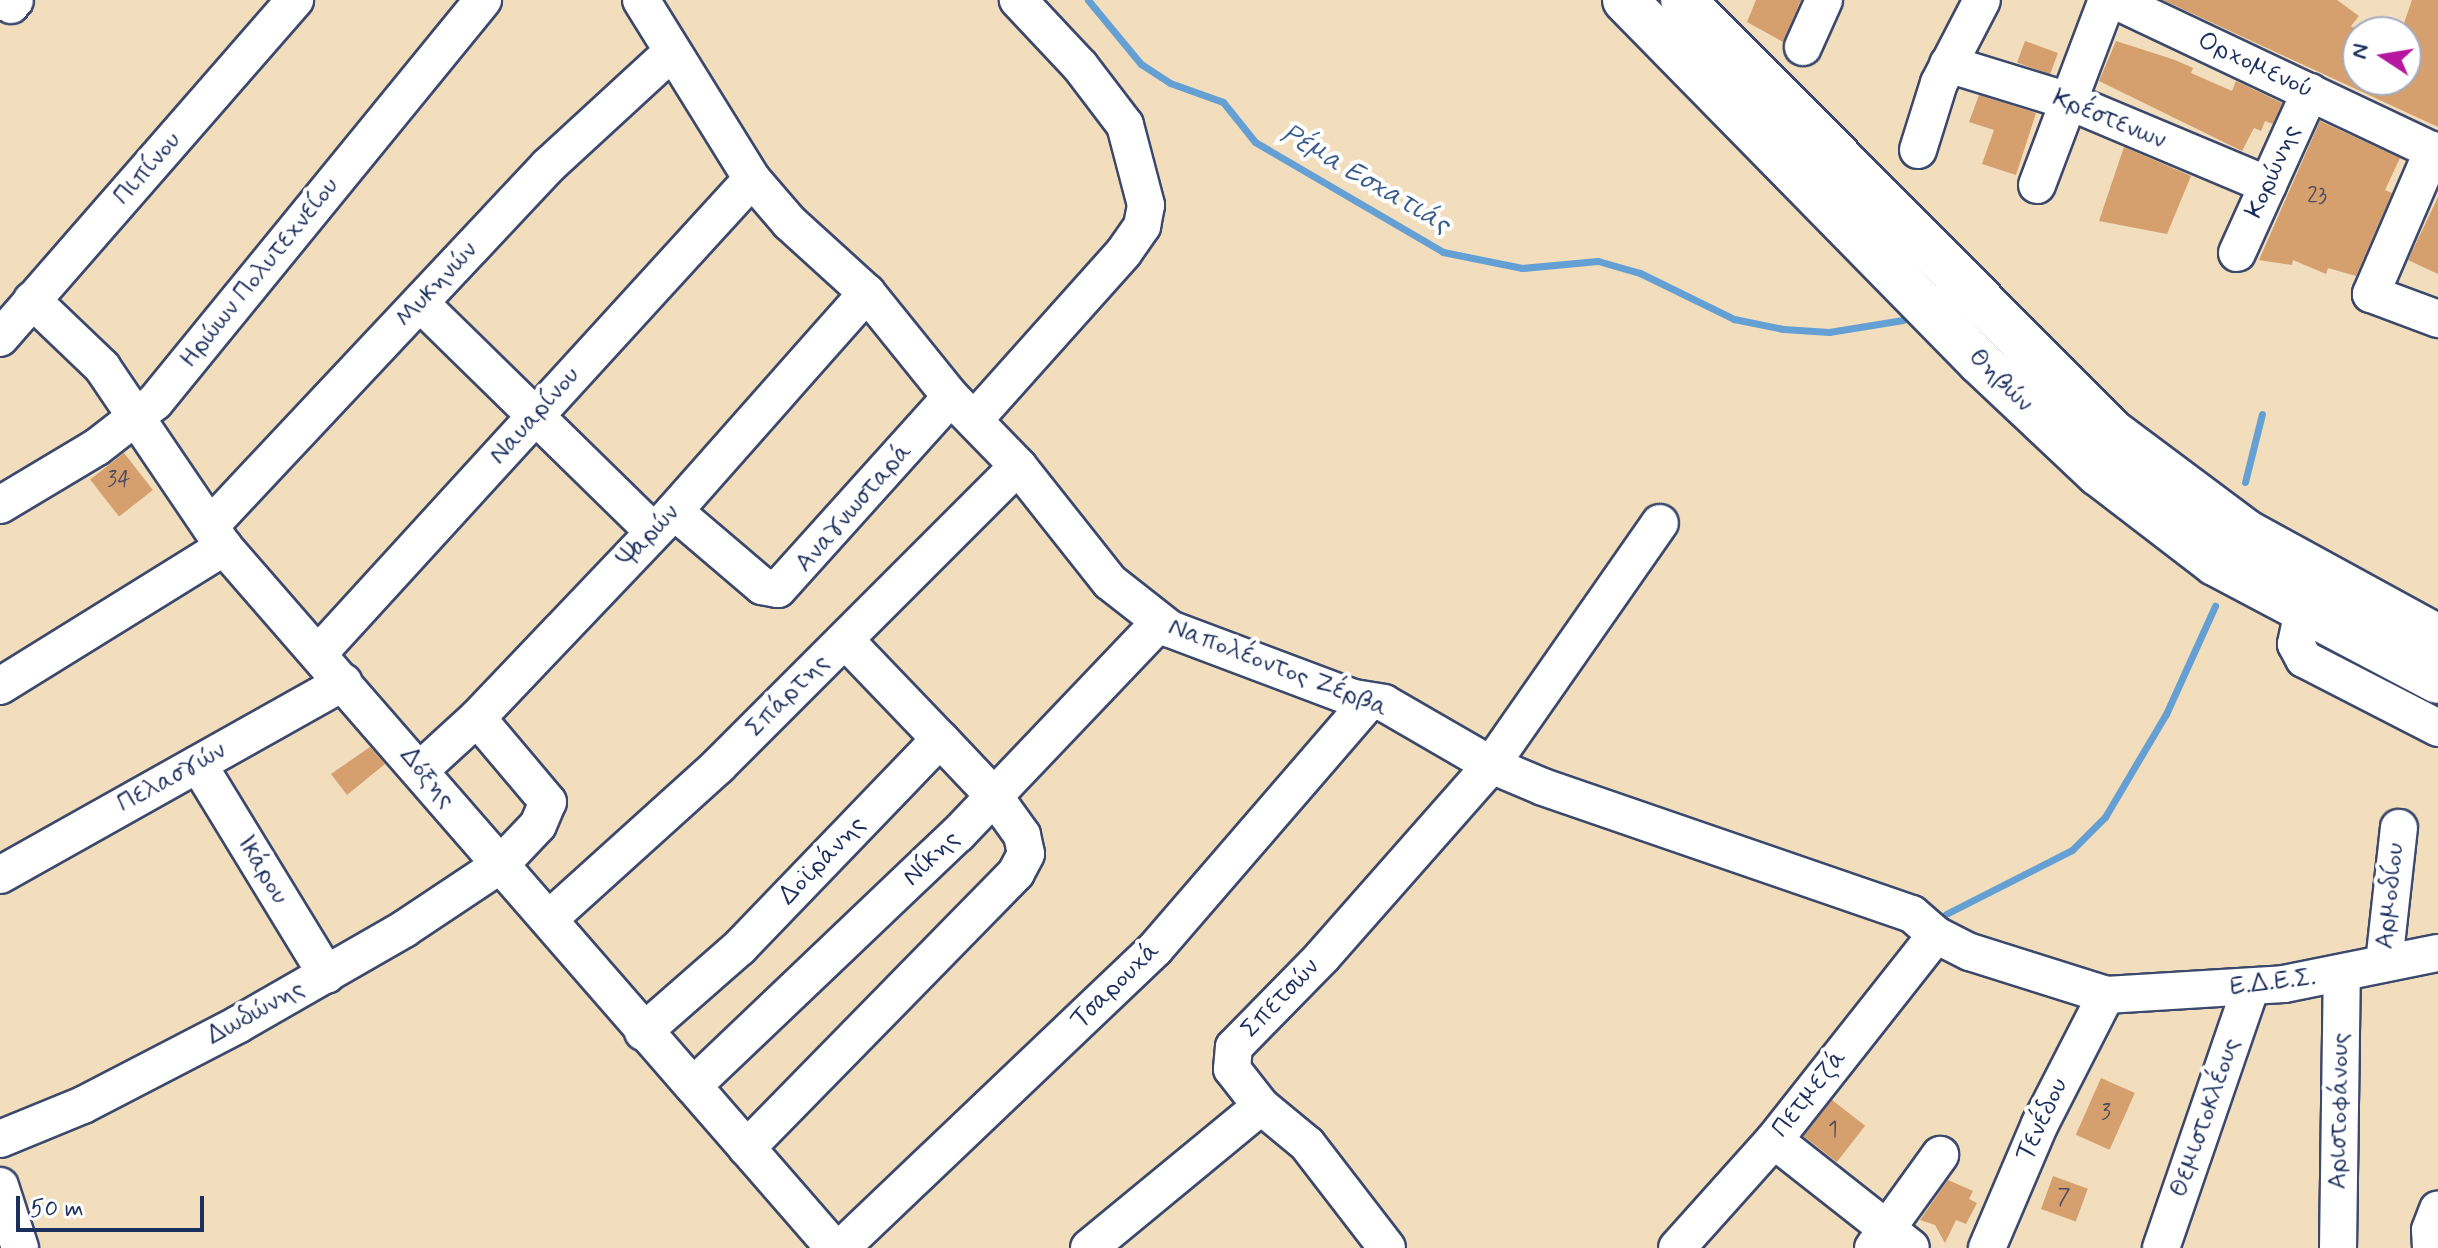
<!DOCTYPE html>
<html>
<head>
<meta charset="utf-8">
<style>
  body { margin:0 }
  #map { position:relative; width:2438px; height:1248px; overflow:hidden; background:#f2ddbd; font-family:Mynerve,sans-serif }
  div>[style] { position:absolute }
  .stream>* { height:7px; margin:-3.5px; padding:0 3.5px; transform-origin:3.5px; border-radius:3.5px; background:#64a0d4 }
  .building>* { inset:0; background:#d59f6e; transform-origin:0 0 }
  .roads { filter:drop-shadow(2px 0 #3b496c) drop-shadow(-2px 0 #3b496c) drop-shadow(0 2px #3b496c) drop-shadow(0 -2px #3b496c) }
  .minor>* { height:36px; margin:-18px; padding:0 18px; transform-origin:18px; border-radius:18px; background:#fff }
  .major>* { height:44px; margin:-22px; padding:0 22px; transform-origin:22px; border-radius:22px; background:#fff }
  span { translate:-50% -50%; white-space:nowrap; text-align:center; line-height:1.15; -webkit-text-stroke:8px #fff; paint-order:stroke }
  .number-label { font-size:22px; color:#4a4b62 }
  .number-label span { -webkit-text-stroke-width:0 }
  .street-label { font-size:26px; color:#1b2f5e }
  .water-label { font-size:28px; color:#385c8d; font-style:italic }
  .north { position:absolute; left:2342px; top:16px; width:80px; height:80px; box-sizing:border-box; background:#fff; border:2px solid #a4acbf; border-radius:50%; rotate:282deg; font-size:22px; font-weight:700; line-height:32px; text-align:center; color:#1b2f5e }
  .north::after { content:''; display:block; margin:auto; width:28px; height:36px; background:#b5179e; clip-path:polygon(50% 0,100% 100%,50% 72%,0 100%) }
  .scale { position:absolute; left:16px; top:1196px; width:188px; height:36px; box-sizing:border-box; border:4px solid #1b2f5e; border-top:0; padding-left:10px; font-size:24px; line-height:28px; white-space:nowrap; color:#1b2f5e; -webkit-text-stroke:6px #fff; paint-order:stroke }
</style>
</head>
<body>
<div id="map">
  <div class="stream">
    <div style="left:1088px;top:0;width:83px;rotate:50.4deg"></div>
    <div style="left:1141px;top:64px;width:35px;rotate:33deg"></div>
    <div style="left:1170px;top:83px;width:56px;rotate:19.7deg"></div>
    <div style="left:1223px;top:102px;width:51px;rotate:51.3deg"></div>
    <div style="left:1255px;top:142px;width:218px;rotate:30.3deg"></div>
    <div style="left:1443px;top:252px;width:81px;rotate:11.4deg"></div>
    <div style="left:1522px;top:268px;width:76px;rotate:-5.3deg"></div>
    <div style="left:1598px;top:261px;width:44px;rotate:15.9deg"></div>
    <div style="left:1640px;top:273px;width:105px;rotate:26.1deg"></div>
    <div style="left:1734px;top:319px;width:50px;rotate:11.5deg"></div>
    <div style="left:1783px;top:329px;width:46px;rotate:3.7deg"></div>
    <div style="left:1829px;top:332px;width:75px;rotate:-9.2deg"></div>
    <div style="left:2245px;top:482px;width:70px;rotate:-76deg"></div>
    <div style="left:1946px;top:914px;width:141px;rotate:-26.9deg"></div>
    <div style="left:2072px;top:850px;width:47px;rotate:-45deg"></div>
    <div style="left:2105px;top:817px;width:120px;rotate:-59.4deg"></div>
    <div style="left:2166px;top:714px;width:119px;rotate:-65.6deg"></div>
  </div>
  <div class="building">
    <div style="clip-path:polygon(1756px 0,1801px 0,1783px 42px,1747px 22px)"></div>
    <div style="clip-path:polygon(2163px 0,2337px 0,2359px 16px,2351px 26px,2358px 31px,2358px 80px,2406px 80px,2406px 32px,2401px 32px,2412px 0,2438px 0,2438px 127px)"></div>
    <div style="left:2025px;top:41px;width:35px;height:23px;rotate:20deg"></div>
    <div style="clip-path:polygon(2116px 41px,2175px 60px,2193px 68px,2191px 73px,2232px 91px,2236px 81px,2282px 103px,2273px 124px,2265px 121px,2261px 131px,2254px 128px,2242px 151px,2099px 81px)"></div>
    <div style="clip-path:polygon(1979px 95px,2036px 113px,2016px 175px,1982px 164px,1994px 130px,1969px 122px)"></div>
    <div style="clip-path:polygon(2320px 121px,2400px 158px,2385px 190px,2392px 193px,2356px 276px,2328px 268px,2326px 274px,2293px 260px,2292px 265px,2259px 260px)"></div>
    <div style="clip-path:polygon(2124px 147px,2191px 176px,2167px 234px,2099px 221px)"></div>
    <div style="clip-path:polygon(2438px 197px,2438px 274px,2408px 260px)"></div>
    <div style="left:124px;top:453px;width:47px;height:43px;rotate:52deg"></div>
    <div style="clip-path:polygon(370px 747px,385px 764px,347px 795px,331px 774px)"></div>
    <div style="left:2101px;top:1078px;width:37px;height:62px;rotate:24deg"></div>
    <div style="left:1832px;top:1100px;width:42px;height:46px;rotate:38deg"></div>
    <div style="left:2053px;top:1176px;width:37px;height:35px;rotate:20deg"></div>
    <div style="clip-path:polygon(1948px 1180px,1973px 1191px,1969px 1199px,1977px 1203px,1966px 1224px,1956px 1220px,1945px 1243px,1935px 1225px,1920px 1220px)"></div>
  </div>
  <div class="roads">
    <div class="minor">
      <div style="left:641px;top:0;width:211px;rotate:58.2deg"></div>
      <div style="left:752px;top:179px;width:58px;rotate:49.2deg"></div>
      <div style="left:790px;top:223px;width:104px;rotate:42.3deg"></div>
      <div style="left:867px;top:293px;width:134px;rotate:51.1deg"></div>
      <div style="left:951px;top:397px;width:96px;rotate:45.8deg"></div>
      <div style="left:1018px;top:466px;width:148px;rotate:51.6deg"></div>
      <div style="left:1110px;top:582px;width:76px;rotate:38.1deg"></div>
      <div style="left:1170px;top:629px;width:197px;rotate:20.6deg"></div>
      <div style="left:1354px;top:698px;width:30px;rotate:9deg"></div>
      <div style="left:1384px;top:703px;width:124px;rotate:30.1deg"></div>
      <div style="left:1491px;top:765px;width:56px;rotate:22.9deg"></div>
      <div style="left:1543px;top:787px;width:390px;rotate:19deg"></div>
      <div style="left:1912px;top:914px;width:32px;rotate:41deg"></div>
      <div style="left:1936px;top:935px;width:38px;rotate:27deg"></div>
      <div style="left:1970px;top:952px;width:143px;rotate:17.5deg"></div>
      <div style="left:2106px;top:995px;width:178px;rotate:-3.5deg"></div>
      <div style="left:2284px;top:984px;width:157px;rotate:-11.4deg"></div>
      <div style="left:2114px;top:0;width:358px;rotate:25.3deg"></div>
      <div style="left:11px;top:5px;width:6px;rotate:-51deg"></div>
      <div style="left:1803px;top:47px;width:51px;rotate:-65.9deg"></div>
      <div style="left:1948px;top:64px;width:126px;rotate:17.1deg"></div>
      <div style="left:2068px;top:101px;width:217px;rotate:22.8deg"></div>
      <div style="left:1918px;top:150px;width:70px;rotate:-72.6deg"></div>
      <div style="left:1939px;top:83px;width:93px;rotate:-62.6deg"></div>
      <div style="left:2433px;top:150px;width:157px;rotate:113.3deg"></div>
      <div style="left:2371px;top:294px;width:72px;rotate:20.5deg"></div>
      <div style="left:2037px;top:185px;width:198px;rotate:-69.3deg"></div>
      <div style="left:2237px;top:253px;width:177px;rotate:-65.6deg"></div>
      <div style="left:32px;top:300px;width:97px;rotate:43.7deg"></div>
      <div style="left:102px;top:367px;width:217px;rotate:55.9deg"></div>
      <div style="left:224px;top:547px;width:929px;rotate:48.97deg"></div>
      <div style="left:420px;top:303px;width:326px;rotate:44.4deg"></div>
      <div style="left:0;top:338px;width:449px;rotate:-48.9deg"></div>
      <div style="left:974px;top:420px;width:225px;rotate:-48.2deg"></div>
      <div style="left:1124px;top:252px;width:32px;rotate:-55deg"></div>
      <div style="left:1142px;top:226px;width:21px;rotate:-79deg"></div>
      <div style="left:1146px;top:205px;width:83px;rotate:-104.7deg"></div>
      <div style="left:1125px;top:125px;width:74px;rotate:-127.3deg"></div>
      <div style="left:1080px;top:66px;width:91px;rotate:-133.2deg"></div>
      <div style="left:0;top:505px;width:113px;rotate:-30.9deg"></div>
      <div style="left:97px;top:447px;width:73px;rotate:-37.8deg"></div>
      <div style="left:155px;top:402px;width:519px;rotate:-50.79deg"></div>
      <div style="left:674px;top:511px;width:116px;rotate:40.4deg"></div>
      <div style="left:762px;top:586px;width:16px;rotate:11deg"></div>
      <div style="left:778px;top:589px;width:258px;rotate:-48deg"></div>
      <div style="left:210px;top:526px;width:495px;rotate:-46.8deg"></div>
      <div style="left:549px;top:165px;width:167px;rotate:-42.6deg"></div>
      <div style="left:2303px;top:611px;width:34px;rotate:102deg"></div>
      <div style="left:2296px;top:644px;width:17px;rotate:62deg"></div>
      <div style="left:2304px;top:659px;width:151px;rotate:27.2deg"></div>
      <div style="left:845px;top:640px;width:137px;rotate:46.2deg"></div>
      <div style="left:319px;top:653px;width:642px;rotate:-47.59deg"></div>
      <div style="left:0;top:686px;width:264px;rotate:-31.8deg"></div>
      <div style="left:198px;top:764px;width:247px;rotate:58.6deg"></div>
      <div style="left:420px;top:770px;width:77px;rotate:-42.4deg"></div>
      <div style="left:477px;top:718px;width:286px;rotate:-46.4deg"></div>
      <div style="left:674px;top:511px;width:291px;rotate:-48.5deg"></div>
      <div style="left:0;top:875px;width:394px;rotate:-29.3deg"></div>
      <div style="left:550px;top:918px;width:227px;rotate:-42.1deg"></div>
      <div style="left:718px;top:766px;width:424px;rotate:-45deg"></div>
      <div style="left:2384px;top:963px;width:136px;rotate:-83.7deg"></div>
      <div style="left:643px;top:1032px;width:128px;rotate:-41.2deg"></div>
      <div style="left:739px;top:948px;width:290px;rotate:-46.1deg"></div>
      <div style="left:940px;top:739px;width:79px;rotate:46.5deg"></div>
      <div style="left:994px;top:796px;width:48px;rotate:54.3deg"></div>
      <div style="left:1022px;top:835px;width:19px;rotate:78deg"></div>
      <div style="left:1026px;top:854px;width:21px;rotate:118deg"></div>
      <div style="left:1016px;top:873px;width:385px;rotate:134.4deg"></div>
      <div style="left:694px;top:1085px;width:364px;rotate:-43.6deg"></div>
      <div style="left:958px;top:834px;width:291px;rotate:-46.4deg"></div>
      <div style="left:1261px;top:1106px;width:60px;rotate:39.6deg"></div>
      <div style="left:1307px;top:1144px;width:131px;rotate:52.4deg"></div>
      <div style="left:0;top:1139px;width:90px;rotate:-22.3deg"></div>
      <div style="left:83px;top:1105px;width:176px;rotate:-27.4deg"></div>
      <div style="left:239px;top:1024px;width:190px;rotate:-29.9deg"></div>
      <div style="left:404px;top:929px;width:115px;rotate:-33.7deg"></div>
      <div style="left:500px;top:865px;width:55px;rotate:-46.5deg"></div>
      <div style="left:538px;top:825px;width:25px;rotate:-67deg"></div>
      <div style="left:548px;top:802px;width:110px;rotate:-130.2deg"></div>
      <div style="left:1774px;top:1140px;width:174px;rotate:38.2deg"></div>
      <div style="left:0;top:1186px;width:65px;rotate:72.1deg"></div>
      <div style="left:841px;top:1248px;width:434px;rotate:-43.6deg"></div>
      <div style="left:1155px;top:949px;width:326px;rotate:-49.2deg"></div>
      <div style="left:1089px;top:1248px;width:223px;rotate:-39.5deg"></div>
      <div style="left:1261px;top:1106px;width:47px;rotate:-128.1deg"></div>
      <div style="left:1232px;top:1069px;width:22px;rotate:-85deg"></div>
      <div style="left:1234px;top:1047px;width:126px;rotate:-45.6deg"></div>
      <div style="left:1322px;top:957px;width:256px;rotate:-48.6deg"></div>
      <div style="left:1491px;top:765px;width:295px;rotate:-55.1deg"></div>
      <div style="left:1677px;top:1248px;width:145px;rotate:-48.1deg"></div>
      <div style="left:1774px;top:1140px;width:261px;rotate:-51.7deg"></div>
      <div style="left:1873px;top:1248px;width:115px;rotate:-54.2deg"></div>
      <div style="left:1987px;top:1248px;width:135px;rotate:-66.9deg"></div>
      <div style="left:2040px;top:1124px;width:145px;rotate:-62.9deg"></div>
      <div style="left:2161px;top:1248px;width:276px;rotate:-71deg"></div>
      <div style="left:2338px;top:1248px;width:274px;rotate:-89.2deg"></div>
      <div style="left:2431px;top:1248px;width:18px;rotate:-93deg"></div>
      <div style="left:2430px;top:1230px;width:22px;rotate:-69deg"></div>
    </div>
    <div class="major">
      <div style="left:1625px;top:0;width:507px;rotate:45.56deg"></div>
      <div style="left:1980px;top:362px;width:163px;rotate:43.3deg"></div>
      <div style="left:2099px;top:474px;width:146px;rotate:37.5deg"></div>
      <div style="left:2215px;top:563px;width:252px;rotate:27.9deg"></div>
      <div style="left:1683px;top:0;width:607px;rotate:45.2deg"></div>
      <div style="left:2111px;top:431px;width:169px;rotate:36.8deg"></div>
      <div style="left:2246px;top:532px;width:219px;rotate:28.7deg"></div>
    </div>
  </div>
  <div class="number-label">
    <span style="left:2317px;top:197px">23</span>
    <span style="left:119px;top:481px">34</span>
    <span style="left:2106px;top:1114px">3</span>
    <span style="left:1833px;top:1131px">1</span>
    <span style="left:2064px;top:1199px">7</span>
  </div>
  <div class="street-label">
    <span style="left:2255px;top:66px;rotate:25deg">Ορχομενού</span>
    <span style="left:2109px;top:120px;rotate:22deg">Κρέστενων</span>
    <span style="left:148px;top:169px;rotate:-49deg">Πιπίνου</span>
    <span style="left:2274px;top:172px;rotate:-66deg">Κορώνης</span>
    <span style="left:260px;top:273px;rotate:-51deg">Ηρώων Πολυτεχνείου</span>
    <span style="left:437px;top:285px;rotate:-47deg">Μυκηνών</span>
    <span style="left:2000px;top:381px;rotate:44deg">Θηβών</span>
    <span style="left:535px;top:416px;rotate:-48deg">Ναυαρίνου</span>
    <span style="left:854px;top:508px;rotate:-49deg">Αναγνωσταρά</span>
    <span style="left:649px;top:536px;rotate:-46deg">Ψαρών</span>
    <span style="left:1278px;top:668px;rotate:21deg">Ναπολέοντος Ζέρβα</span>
    <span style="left:788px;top:696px;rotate:-45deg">Σπάρτης</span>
    <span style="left:172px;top:778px;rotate:-29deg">Πελασγών</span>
    <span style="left:427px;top:778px;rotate:50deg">Δόξης</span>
    <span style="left:932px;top:859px;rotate:-44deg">Νίκης</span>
    <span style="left:823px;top:861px;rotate:-46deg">Δοϊράνης</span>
    <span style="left:262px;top:870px;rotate:59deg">Ικάρου</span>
    <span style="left:2391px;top:896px;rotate:-84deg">Αρμοδίου</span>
    <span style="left:2273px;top:983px;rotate:-7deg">Ε.Δ.Ε.Σ.</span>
    <span style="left:1116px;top:986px;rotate:-44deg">Τσαρουχά</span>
    <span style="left:1281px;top:999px;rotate:-46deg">Σπετσών</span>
    <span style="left:256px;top:1013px;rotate:-29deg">Δωδώνης</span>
    <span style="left:1810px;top:1094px;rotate:-52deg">Πετμεζά</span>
    <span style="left:2340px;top:1111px;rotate:-89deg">Αριστοφάνους</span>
    <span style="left:2206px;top:1118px;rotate:-71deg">Θεμιστοκλέους</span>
    <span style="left:2043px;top:1120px;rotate:-65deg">Τενέδου</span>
  </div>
  <div class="water-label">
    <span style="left:1365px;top:180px;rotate:30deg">Ρέμα Εσχατιάς</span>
  </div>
  <div class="north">N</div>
  <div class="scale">50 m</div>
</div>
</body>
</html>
